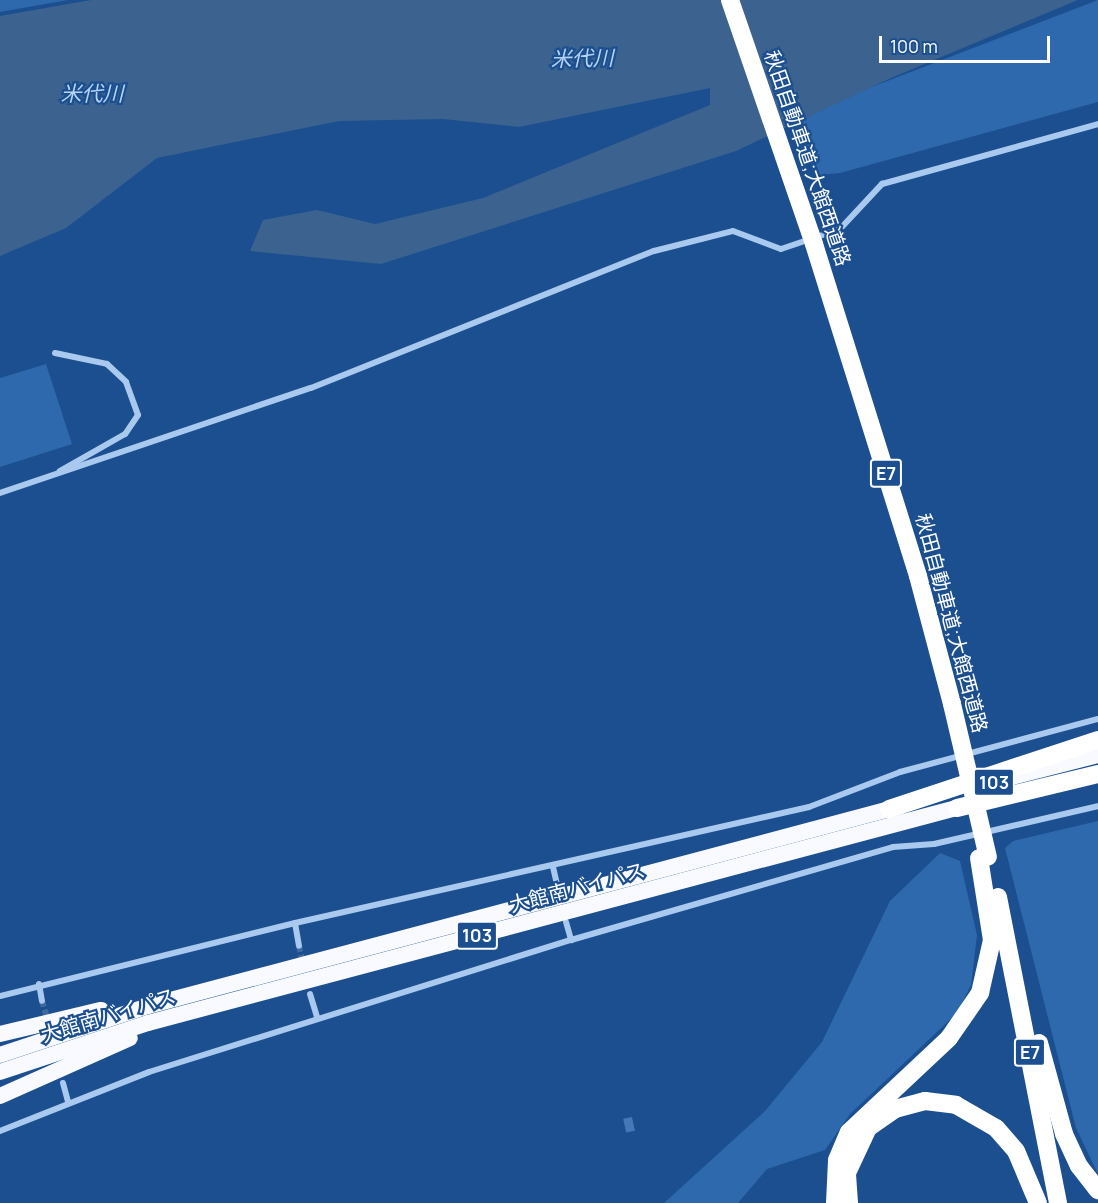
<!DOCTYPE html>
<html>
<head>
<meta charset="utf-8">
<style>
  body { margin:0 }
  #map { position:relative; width:1098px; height:1203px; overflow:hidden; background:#1b4f8f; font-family:Manrope,"Noto Sans JP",sans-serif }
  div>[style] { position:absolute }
  .green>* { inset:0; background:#2e69ad }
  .water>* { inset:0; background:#3c6290 }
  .building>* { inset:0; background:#4478b7; transform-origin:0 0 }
  .minor-tunnel>* { height:6px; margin-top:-3px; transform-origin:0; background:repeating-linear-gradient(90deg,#3d69a0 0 6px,transparent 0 9px) }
  .minor>* { height:6px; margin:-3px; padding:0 3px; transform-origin:3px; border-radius:3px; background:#a9c9ee }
  .trunk>* { height:16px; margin:-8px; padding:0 8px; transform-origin:8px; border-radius:8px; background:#f8faff }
  .motorway>* { height:18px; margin:-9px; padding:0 9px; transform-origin:9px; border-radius:9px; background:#fff }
  .motorway-bridge>* { height:18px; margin:-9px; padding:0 9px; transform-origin:9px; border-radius:9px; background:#fff }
  span { translate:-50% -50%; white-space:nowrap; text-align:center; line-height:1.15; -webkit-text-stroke:4.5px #1b4f8f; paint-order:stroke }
  .shield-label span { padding:2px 4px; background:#1b4f8f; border:2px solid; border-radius:4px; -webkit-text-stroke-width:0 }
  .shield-label { font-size:18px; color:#fff; font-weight:700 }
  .street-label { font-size:20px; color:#fff }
  .water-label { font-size:21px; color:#b5d3f5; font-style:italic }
  .scale { position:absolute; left:879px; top:36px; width:171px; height:27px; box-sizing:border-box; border:3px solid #fff; border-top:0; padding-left:8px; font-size:18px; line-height:21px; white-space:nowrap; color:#fff; -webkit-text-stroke:4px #1b4f8f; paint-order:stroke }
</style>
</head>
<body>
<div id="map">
  <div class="green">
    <div style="clip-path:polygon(0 0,68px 0,0 12px)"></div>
    <div style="clip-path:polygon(1098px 0,1098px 102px,840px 173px,819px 175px,794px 141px,789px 122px,817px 108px)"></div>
    <div style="clip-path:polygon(46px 364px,72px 444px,0 467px,0 378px)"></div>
    <div style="clip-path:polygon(1098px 821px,1098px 1174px,1076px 1128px,1005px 848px,1013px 841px)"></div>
    <div style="clip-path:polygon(940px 853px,960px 861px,977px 935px,971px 985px,957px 1013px,850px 1114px,825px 1150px,767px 1169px,738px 1203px,664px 1203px,765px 1111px,822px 1042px,890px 901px)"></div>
  </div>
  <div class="water">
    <div style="clip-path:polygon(91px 0,1078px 0,891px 78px,736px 151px,381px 264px,250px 251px,263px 220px,317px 210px,375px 224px,483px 198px,710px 105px,710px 88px,519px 127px,443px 119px,339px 121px,157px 158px,66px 228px,0 256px,0 16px)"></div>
  </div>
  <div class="building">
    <div style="left:632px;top:1117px;width:14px;height:9px;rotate:78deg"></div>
  </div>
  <div class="minor-tunnel">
    <div style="left:299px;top:946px;width:18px;rotate:77deg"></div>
    <div style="left:42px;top:1001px;width:21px;rotate:73deg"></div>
  </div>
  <div class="minor">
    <div style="left:55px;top:353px;width:53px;rotate:11.9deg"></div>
    <div style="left:107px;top:364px;width:26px;rotate:43deg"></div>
    <div style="left:126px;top:382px;width:35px;rotate:70deg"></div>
    <div style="left:138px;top:415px;width:23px;rotate:124deg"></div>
    <div style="left:125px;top:434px;width:75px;rotate:150.4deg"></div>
    <div style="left:0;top:493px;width:328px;rotate:-18.7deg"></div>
    <div style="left:311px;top:388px;width:369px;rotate:-21.8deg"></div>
    <div style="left:654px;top:251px;width:81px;rotate:-14.2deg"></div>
    <div style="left:733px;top:231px;width:51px;rotate:20.6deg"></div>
    <div style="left:781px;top:249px;width:62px;rotate:-18.7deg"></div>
    <div style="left:840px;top:229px;width:62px;rotate:-47deg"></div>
    <div style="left:882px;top:184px;width:224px;rotate:-15.5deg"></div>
    <div style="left:553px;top:867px;width:22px;rotate:77deg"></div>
    <div style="left:566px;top:922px;width:19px;rotate:74deg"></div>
    <div style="left:295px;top:923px;width:23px;rotate:80deg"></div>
    <div style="left:39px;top:984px;width:17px;rotate:80deg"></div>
    <div style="left:310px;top:994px;width:24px;rotate:73deg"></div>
    <div style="left:0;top:996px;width:304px;rotate:-13.9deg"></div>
    <div style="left:295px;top:923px;width:527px;rotate:-12.72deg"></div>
    <div style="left:809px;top:807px;width:97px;rotate:-21deg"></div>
    <div style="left:900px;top:772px;width:205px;rotate:-15deg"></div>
    <div style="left:63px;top:1083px;width:20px;rotate:75deg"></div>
    <div style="left:0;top:1131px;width:160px;rotate:-21.6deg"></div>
    <div style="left:149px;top:1072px;width:442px;rotate:-17.4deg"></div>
    <div style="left:571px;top:940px;width:335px;rotate:-16.1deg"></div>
    <div style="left:893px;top:847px;width:41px;rotate:-4.2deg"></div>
    <div style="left:934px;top:844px;width:168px;rotate:-13deg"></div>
  </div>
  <div class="trunk">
    <div style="left:1004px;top:779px;width:97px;rotate:-14.3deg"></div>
    <div style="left:0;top:1034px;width:104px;rotate:-13.4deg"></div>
    <div style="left:0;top:1055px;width:156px;rotate:-18.3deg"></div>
    <div style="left:148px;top:1006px;width:779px;rotate:-14.87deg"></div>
    <div style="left:0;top:1072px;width:156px;rotate:-18.3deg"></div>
    <div style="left:148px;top:1023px;width:852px;rotate:-14.9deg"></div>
    <div style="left:0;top:1096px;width:142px;rotate:-24deg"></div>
  </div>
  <div class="motorway">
    <div style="left:814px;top:244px;width:348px;rotate:72.6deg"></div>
    <div style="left:918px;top:576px;width:132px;rotate:75.1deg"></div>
    <div style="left:957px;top:808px;width:145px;rotate:-13.6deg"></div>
    <div style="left:889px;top:809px;width:220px;rotate:-18.3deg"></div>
    <div style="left:998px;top:897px;width:312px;rotate:78.9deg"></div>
    <div style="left:1039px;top:1043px;width:94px;rotate:74.6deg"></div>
    <div style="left:1064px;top:1134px;width:35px;rotate:65deg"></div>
    <div style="left:1079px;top:1166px;width:31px;rotate:52deg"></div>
    <div style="left:835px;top:1203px;width:43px;rotate:-87.3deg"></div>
    <div style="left:837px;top:1160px;width:30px;rotate:-67deg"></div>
    <div style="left:849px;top:1132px;width:137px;rotate:-43.2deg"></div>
    <div style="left:949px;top:1038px;width:55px;rotate:-55.4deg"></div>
    <div style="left:980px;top:993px;width:54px;rotate:-77.2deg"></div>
    <div style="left:992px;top:940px;width:83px;rotate:-99deg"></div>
    <div style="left:849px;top:1203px;width:30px;rotate:-94deg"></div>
    <div style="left:847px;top:1173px;width:50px;rotate:-65deg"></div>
    <div style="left:868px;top:1128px;width:33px;rotate:-35deg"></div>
    <div style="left:895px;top:1109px;width:31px;rotate:-15deg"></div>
    <div style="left:925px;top:1101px;width:31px;rotate:7deg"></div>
    <div style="left:956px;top:1105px;width:46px;rotate:29.9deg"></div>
    <div style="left:996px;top:1128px;width:30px;rotate:49deg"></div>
    <div style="left:1016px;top:1151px;width:56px;rotate:67.1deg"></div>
  </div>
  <div class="motorway-bridge">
    <div style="left:730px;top:0;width:258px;rotate:71deg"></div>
    <div style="left:952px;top:704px;width:157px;rotate:76.8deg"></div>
  </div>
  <div class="shield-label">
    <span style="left:886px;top:473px">E7</span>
    <span style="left:994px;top:782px">103</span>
    <span style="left:477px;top:935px">103</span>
    <span style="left:1030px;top:1052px">E7</span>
  </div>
  <div class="street-label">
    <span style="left:808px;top:158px;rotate:71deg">秋田自動車道;大館西道路</span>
    <span style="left:952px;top:623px;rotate:75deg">秋田自動車道;大館西道路</span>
    <span style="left:577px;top:887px;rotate:-15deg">大館南バイパス</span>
    <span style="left:108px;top:1015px;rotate:-17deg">大館南バイパス</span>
  </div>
  <div class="water-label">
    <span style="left:582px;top:58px;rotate:-1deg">米代川</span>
    <span style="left:92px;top:93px">米代川</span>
  </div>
  <div class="scale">100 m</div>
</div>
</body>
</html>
